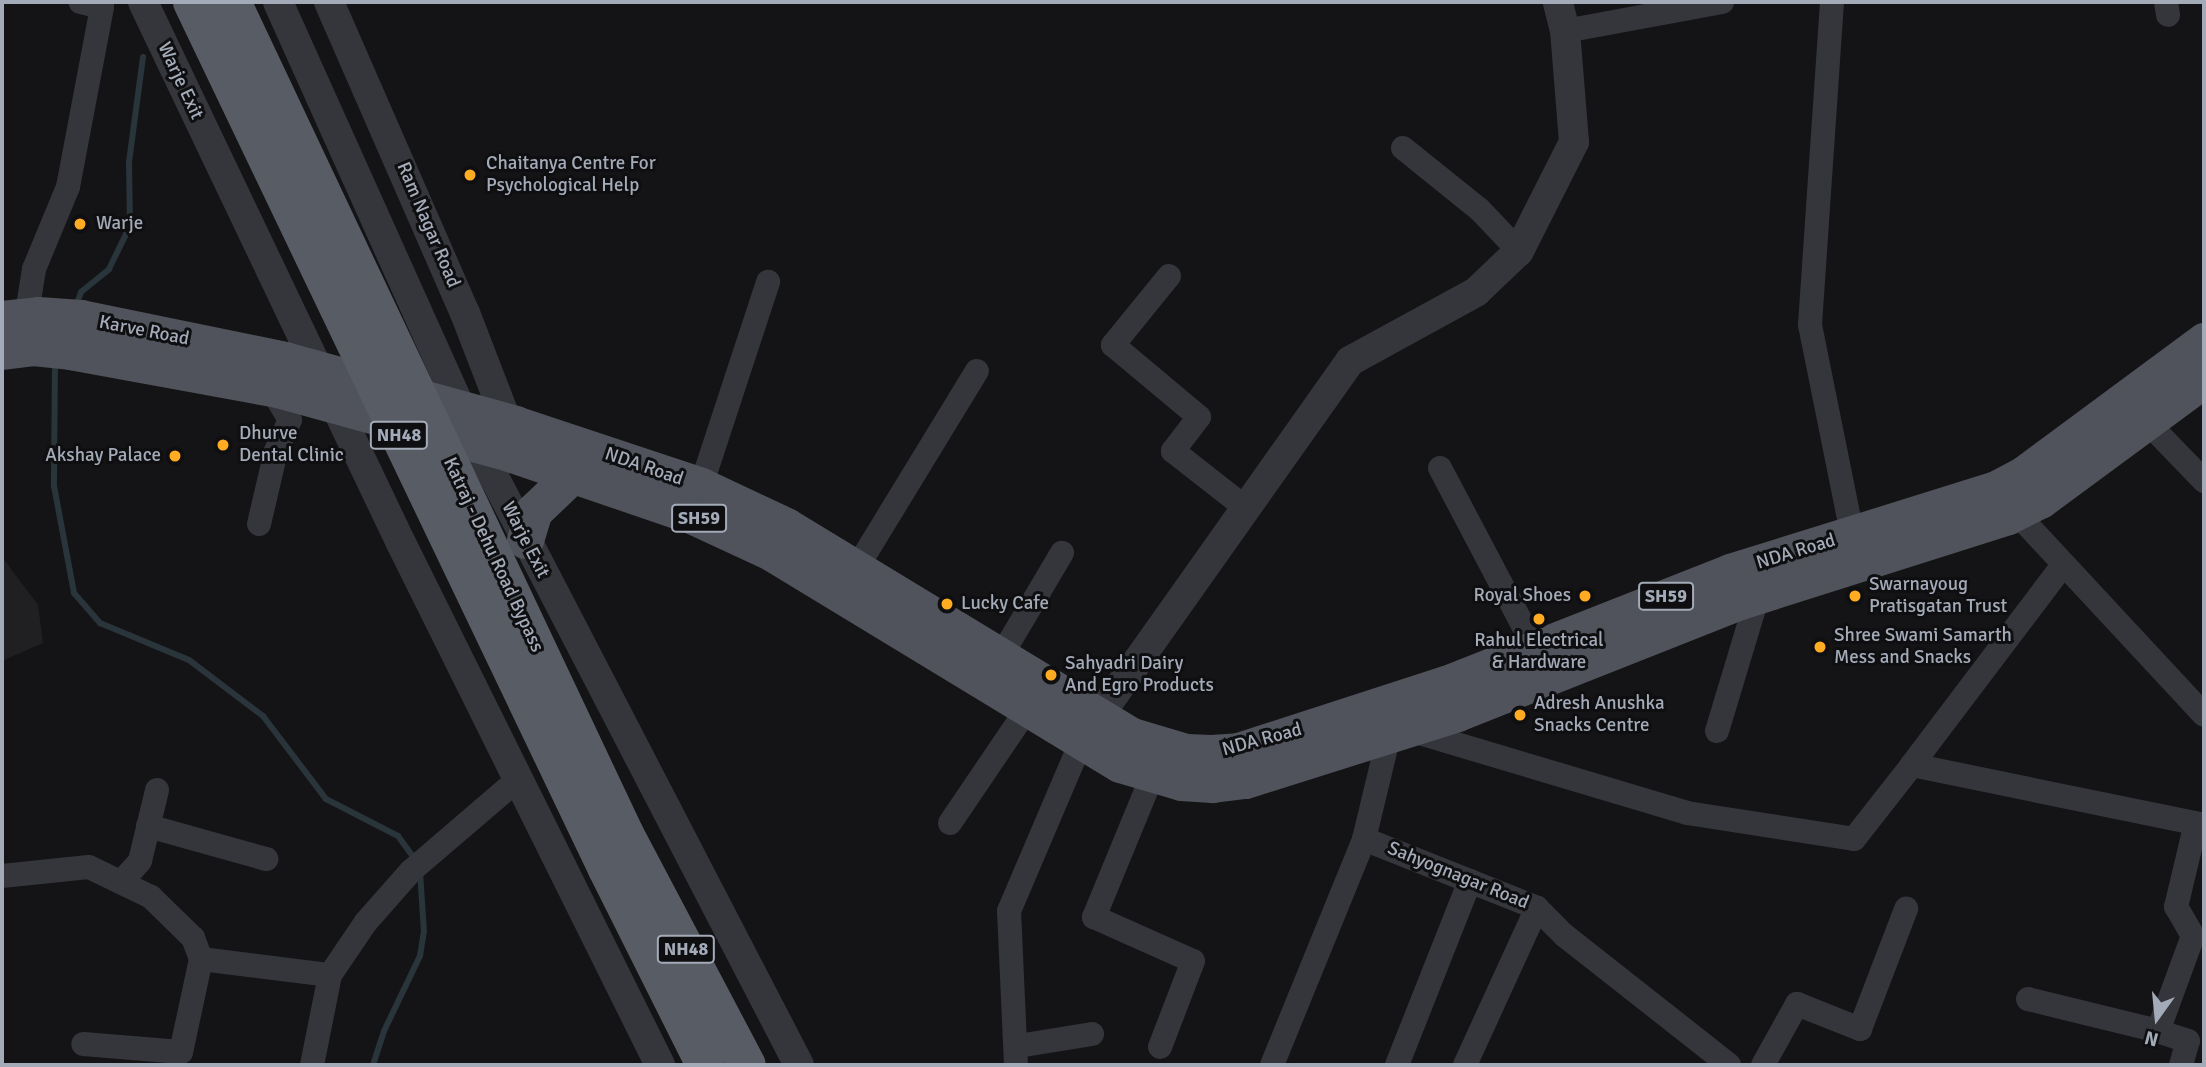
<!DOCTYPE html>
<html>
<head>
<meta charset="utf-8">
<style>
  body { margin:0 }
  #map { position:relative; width:2206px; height:1067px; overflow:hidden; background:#141416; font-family:Signika,sans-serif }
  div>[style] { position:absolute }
  .built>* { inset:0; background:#202023 }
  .stream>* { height:6px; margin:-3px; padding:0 3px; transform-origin:3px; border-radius:3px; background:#29343b }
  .minor>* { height:24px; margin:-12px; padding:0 12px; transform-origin:12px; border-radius:12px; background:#34363b }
  .tertiary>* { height:30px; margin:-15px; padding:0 15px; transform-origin:15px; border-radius:15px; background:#34363b }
  .primary>* { height:37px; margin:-18.5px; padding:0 18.5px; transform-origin:18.5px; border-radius:18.5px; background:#50535b }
  .trunk>* { height:38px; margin:-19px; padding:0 19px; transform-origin:19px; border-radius:19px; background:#585c64 }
  .trunk-bridge>* { height:38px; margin:-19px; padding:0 19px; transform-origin:19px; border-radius:19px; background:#585c64 }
  .dots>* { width:19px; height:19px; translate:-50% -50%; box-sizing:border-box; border:4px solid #0f0f11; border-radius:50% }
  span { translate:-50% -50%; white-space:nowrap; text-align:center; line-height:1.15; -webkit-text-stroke:6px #0f0f11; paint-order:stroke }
  .shield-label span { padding:2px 5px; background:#0f0f11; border:2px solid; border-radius:5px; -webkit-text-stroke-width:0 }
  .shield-label { font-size:18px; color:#a4abb8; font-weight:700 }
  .street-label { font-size:19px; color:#a4abb8 }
  .poi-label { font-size:19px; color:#a4abb8 }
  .left { translate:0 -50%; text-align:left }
  .right { translate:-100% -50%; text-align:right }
  .frame { position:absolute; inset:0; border:4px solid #a4abb8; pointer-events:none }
  .north { position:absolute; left:2122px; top:983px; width:70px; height:70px; -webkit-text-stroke:5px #0f0f11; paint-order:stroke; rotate:195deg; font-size:19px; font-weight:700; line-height:28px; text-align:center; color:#a4abb8 }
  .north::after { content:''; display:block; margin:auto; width:24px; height:32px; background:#a4abb8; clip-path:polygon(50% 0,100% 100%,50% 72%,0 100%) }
</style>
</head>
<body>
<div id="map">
  <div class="built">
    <div style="clip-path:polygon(2px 557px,38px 605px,43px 643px,2px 661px)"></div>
  </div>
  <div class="stream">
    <div style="left:76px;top:306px;width:15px;rotate:-70deg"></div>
    <div style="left:81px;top:292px;width:36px;rotate:-39deg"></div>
    <div style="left:109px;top:269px;width:48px;rotate:-64deg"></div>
    <div style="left:130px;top:226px;width:64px;rotate:-90.9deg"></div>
    <div style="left:129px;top:162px;width:106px;rotate:-82.4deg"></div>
    <div style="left:55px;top:362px;width:124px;rotate:90.5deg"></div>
    <div style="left:54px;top:486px;width:109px;rotate:79.4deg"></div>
    <div style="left:74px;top:593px;width:40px;rotate:49deg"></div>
    <div style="left:100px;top:623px;width:96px;rotate:22.6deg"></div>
    <div style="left:189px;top:660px;width:93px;rotate:37.1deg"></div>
    <div style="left:263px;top:716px;width:104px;rotate:52.8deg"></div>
    <div style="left:326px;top:799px;width:81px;rotate:27.2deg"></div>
    <div style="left:398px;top:836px;width:31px;rotate:54deg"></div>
    <div style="left:373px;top:1065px;width:36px;rotate:-72deg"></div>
    <div style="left:384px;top:1031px;width:83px;rotate:-64.4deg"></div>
    <div style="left:420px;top:956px;width:24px;rotate:-81deg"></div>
    <div style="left:424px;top:932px;width:61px;rotate:-93.8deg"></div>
  </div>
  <div class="minor">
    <div style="left:1832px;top:2px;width:324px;rotate:93.9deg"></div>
    <div style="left:1810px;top:325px;width:213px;rotate:78.6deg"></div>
    <div style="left:2166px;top:2px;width:13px;rotate:81deg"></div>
    <div style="left:1565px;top:31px;width:160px;rotate:-10.5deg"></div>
    <div style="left:1403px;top:148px;width:97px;rotate:38.8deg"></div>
    <div style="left:1479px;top:209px;width:58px;rotate:46.4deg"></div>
    <div style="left:1169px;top:276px;width:89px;rotate:129.1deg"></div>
    <div style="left:1113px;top:345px;width:112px;rotate:39.9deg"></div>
    <div style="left:1199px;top:417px;width:43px;rotate:127.4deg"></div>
    <div style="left:1173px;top:451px;width:94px;rotate:38.1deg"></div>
    <div style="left:24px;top:331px;width:63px;rotate:-80.8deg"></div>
    <div style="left:34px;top:269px;width:89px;rotate:-67.5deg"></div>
    <div style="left:68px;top:187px;width:183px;rotate:-79.3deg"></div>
    <div style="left:102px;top:7px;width:22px;rotate:-167deg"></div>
    <div style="left:2148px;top:423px;width:81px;rotate:46deg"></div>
    <div style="left:1440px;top:468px;width:204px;rotate:62.2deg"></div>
    <div style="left:701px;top:486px;width:215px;rotate:-71.8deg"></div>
    <div style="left:2007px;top:503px;width:289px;rotate:47.1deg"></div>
    <div style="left:259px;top:524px;width:75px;rotate:-76.9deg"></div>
    <div style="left:276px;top:451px;width:34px;rotate:-66deg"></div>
    <div style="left:290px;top:420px;width:37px;rotate:-121deg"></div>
    <div style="left:2063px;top:565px;width:251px;rotate:127.1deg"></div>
    <div style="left:1912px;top:765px;width:298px;rotate:11.6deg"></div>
    <div style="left:856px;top:569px;width:232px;rotate:-58.6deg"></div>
    <div style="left:1001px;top:656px;width:120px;rotate:-59.4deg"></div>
    <div style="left:1406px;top:729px;width:293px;rotate:16.6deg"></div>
    <div style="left:1687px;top:813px;width:169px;rotate:8.8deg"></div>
    <div style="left:1854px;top:839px;width:94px;rotate:-51.9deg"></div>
    <div style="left:1717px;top:731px;width:142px;rotate:-73.2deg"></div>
    <div style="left:1389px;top:735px;width:107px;rotate:103.5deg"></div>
    <div style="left:1364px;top:839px;width:186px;rotate:21.7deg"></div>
    <div style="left:1537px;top:908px;width:38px;rotate:45deg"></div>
    <div style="left:1564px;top:935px;width:210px;rotate:38.2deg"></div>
    <div style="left:1153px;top:774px;width:155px;rotate:112.4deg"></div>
    <div style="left:1094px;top:917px;width:108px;rotate:24deg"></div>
    <div style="left:1193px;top:961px;width:92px;rotate:111deg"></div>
    <div style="left:950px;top:823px;width:139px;rotate:-55.9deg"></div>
    <div style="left:148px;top:826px;width:123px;rotate:15.6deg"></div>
    <div style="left:2px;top:876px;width:87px;rotate:-5.9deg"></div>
    <div style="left:89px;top:867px;width:69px;rotate:25.8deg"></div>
    <div style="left:151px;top:897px;width:59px;rotate:44.3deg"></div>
    <div style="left:193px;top:938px;width:22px;rotate:69deg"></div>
    <div style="left:201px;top:959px;width:95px;rotate:102.1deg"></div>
    <div style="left:181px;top:1052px;width:98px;rotate:-175.3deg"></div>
    <div style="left:123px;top:880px;width:25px;rotate:-48deg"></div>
    <div style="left:140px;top:861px;width:73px;rotate:-76.5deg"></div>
    <div style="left:201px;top:959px;width:130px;rotate:7.1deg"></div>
    <div style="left:330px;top:975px;width:92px;rotate:101.3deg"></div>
    <div style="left:330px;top:975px;width:64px;rotate:-55.8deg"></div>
    <div style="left:366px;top:922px;width:68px;rotate:-48.6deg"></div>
    <div style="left:411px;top:871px;width:140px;rotate:-40.6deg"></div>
    <div style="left:2028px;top:999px;width:134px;rotate:13.8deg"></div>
    <div style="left:1018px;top:1046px;width:75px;rotate:-9.2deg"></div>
    <div style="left:1016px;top:1065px;width:154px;rotate:-92.6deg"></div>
    <div style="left:1009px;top:911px;width:186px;rotate:-66.9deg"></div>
    <div style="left:1272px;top:1065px;width:244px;rotate:-67.8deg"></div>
    <div style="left:1397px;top:1065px;width:198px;rotate:-68.4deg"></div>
    <div style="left:1465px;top:1065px;width:173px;rotate:-65.4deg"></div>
    <div style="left:1763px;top:1065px;width:70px;rotate:-60.9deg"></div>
    <div style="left:1797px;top:1004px;width:68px;rotate:21.6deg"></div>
    <div style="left:1860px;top:1029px;width:129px;rotate:-69deg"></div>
    <div style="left:2181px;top:1065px;width:25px;rotate:-74deg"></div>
    <div style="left:2188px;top:1041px;width:32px;rotate:-162deg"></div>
    <div style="left:2158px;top:1031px;width:101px;rotate:-69.8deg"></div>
    <div style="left:2193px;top:936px;width:34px;rotate:-120deg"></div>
    <div style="left:2176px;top:907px;width:86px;rotate:-76.6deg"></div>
  </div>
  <div class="tertiary">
    <div style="left:143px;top:2px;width:597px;rotate:64.51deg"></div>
    <div style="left:400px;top:541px;width:585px;rotate:63.61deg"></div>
    <div style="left:278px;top:2px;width:487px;rotate:65.8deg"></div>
    <div style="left:478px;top:446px;width:697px;rotate:62.59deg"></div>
    <div style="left:329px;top:2px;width:339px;rotate:66.4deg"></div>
    <div style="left:465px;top:313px;width:117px;rotate:68.9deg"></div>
    <div style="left:507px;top:422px;width:16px;rotate:86deg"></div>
    <div style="left:1086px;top:734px;width:457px;rotate:-54.7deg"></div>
    <div style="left:1350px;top:361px;width:144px;rotate:-28.7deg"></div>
    <div style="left:1476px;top:292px;width:59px;rotate:-43.6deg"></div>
    <div style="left:1519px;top:251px;width:122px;rotate:-63.2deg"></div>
    <div style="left:1574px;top:142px;width:111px;rotate:-94.6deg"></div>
    <div style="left:1565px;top:31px;width:30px;rotate:-104deg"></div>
  </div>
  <div class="primary">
    <div style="left:2px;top:319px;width:36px;rotate:-6deg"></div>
    <div style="left:38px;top:315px;width:43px;rotate:4deg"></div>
    <div style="left:81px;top:318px;width:208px;rotate:11.6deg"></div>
    <div style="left:285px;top:360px;width:239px;rotate:15.5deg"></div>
    <div style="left:515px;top:424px;width:196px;rotate:18.4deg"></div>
    <div style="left:701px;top:486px;width:94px;rotate:25.2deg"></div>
    <div style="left:786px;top:526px;width:405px;rotate:31.3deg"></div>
    <div style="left:1132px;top:736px;width:56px;rotate:16.5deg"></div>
    <div style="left:1186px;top:752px;width:25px;rotate:2deg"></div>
    <div style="left:1211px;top:753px;width:27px;rotate:-4deg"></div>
    <div style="left:1238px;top:751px;width:219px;rotate:-17.9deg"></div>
    <div style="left:1446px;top:684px;width:305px;rotate:-21.5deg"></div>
    <div style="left:1730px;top:572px;width:279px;rotate:-17.3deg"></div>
    <div style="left:1996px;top:489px;width:32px;rotate:-28deg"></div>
    <div style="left:2024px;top:474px;width:224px;rotate:-36.5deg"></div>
    <div style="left:2px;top:351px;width:31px;rotate:-7deg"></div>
    <div style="left:33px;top:347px;width:37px;rotate:6deg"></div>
    <div style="left:70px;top:351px;width:210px;rotate:10.4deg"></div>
    <div style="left:277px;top:389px;width:241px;rotate:15.4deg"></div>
    <div style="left:509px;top:453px;width:192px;rotate:18.8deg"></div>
    <div style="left:691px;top:515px;width:88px;rotate:24.8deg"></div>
    <div style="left:771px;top:552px;width:408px;rotate:31.3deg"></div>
    <div style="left:1120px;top:764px;width:64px;rotate:16.4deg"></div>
    <div style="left:1181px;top:782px;width:31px;rotate:4deg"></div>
    <div style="left:1212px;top:784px;width:33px;rotate:-7deg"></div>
    <div style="left:1245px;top:780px;width:222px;rotate:-17.5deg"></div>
    <div style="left:1457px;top:713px;width:304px;rotate:-21.6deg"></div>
    <div style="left:1740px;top:601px;width:281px;rotate:-17.6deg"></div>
    <div style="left:2008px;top:516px;width:36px;rotate:-27deg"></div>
    <div style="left:2040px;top:500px;width:204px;rotate:-36.4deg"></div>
    <div style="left:525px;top:540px;width:30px;rotate:-73deg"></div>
    <div style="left:534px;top:511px;width:52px;rotate:-43.5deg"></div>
  </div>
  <div class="trunk">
    <div style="left:625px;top:834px;width:261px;rotate:62.2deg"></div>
    <div style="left:607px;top:869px;width:219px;rotate:63.4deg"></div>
  </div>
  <div class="trunk-bridge">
    <div style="left:192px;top:2px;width:961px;rotate:64.42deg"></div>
    <div style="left:232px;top:2px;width:920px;rotate:64.72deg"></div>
  </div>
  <div class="dots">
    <div style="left:470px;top:175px;background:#ffac23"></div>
    <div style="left:80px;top:224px;background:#ffac23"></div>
    <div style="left:223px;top:445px;background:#ffac23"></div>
    <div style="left:175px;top:456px;background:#ffac23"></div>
    <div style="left:1585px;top:596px;background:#ffac23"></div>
    <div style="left:1855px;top:596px;background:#ffac23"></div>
    <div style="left:947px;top:604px;background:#ffac23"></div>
    <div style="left:1539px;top:619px;background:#ffac23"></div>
    <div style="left:1820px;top:647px;background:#ffac23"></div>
    <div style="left:1051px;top:675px;background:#ffac23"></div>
    <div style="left:1520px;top:715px;background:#ffac23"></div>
  </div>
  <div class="shield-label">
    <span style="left:399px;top:435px">NH48</span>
    <span style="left:699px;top:518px">SH59</span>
    <span style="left:1666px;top:596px">SH59</span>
    <span style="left:686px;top:949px">NH48</span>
  </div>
  <div class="street-label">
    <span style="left:180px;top:81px;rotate:65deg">Warje Exit</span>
    <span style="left:428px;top:225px;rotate:67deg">Ram Nagar Road</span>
    <span style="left:144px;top:331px;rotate:11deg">Karve Road</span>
    <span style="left:644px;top:467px;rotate:19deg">NDA Road</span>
    <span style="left:525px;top:540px;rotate:63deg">Warje Exit</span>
    <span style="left:1796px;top:552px;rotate:-17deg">NDA Road</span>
    <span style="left:493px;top:555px;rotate:65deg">Katraj - Dehu Road Bypass</span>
    <span style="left:1262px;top:740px;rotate:-15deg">NDA Road</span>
    <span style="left:1458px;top:876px;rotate:22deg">Sahyognagar Road</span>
  </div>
  <div class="poi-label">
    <span class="left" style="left:486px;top:175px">Chaitanya Centre For<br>Psychological Help</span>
    <span class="left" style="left:96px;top:224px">Warje</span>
    <span class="left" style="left:239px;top:445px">Dhurve<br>Dental Clinic</span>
    <span class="right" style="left:161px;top:456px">Akshay Palace</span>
    <span class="left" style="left:1869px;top:596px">Swarnayoug<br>Pratisgatan Trust</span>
    <span class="right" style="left:1571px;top:596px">Royal Shoes</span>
    <span class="left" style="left:961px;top:604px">Lucky Cafe</span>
    <span class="left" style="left:1834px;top:647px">Shree Swami Samarth<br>Mess and Snacks</span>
    <span style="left:1539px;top:652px">Rahul Electrical<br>&amp; Hardware</span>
    <span class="left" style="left:1065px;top:675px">Sahyadri Dairy<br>And Egro Products</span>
    <span class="left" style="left:1534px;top:715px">Adresh Anushka<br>Snacks Centre</span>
  </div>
  <div class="frame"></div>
  <div class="north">N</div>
</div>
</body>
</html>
